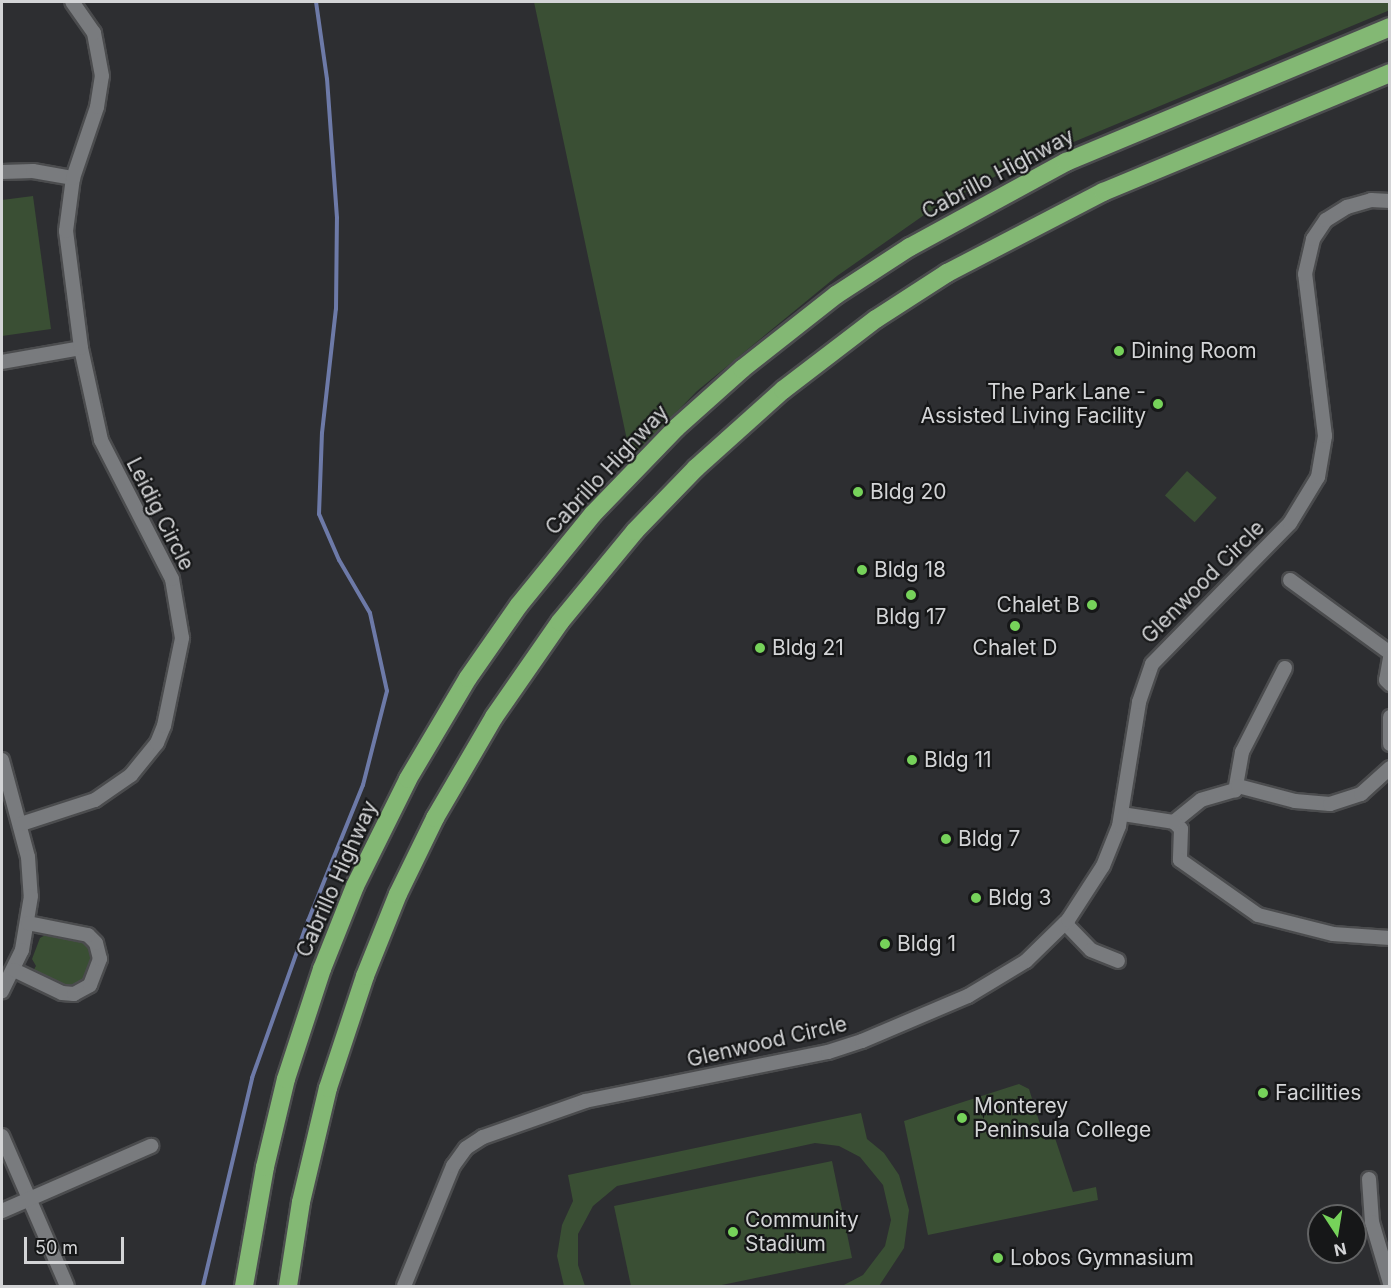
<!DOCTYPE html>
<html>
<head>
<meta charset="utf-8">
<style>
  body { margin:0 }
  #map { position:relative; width:1391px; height:1288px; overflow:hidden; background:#2d2e31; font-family:Inter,sans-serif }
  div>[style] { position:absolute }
  .green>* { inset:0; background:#3a4f34; transform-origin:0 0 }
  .stream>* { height:4px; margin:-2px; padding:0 2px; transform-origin:2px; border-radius:2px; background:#6d7aa8 }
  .roads { filter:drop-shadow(2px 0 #4b4c4e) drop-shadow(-2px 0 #4b4c4e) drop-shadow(0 2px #4b4c4e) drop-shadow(0 -2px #4b4c4e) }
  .minor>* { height:14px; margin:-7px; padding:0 7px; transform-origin:7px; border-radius:7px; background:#797b7e }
  .motorway>* { height:18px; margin:-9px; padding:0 9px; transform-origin:9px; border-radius:9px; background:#83b874 }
  .dots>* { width:16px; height:16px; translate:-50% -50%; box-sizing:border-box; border:3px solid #161718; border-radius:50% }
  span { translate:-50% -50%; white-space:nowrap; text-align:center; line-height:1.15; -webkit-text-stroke:4.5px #161718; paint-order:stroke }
  .street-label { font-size:21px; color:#d3d4d6 }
  .poi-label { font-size:21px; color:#d3d4d6 }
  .left { translate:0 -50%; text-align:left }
  .right { translate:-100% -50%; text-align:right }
  .frame { position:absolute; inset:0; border:3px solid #d3d4d6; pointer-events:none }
  .north { position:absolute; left:1307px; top:1204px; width:60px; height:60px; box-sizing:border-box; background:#161718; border:2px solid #626364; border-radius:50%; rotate:168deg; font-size:16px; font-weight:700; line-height:24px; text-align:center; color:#d3d4d6 }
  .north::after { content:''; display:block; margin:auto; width:21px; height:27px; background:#76d25a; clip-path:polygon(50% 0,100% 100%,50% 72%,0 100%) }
  .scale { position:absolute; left:24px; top:1237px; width:100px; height:27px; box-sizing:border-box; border:3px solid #d3d4d6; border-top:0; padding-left:8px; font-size:18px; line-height:21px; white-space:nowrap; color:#d3d4d6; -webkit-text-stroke:4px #161718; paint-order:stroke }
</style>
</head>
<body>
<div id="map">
  <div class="green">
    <div style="clip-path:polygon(534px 2px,1389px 2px,1390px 10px,1011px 168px,927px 213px,837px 276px,697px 391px,631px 459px)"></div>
    <div style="clip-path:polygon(33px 196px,51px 329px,2px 336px,2px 200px)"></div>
    <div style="left:1187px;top:471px;width:40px;height:33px;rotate:42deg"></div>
    <div style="clip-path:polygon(49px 933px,89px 943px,95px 955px,87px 981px,67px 987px,33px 971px,36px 966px,32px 959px,40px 938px)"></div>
    <div style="clip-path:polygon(1019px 1084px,1029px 1089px,1045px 1140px,1055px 1138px,1073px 1192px,1096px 1187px,1098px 1200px,928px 1235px,904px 1121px)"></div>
    <div style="clip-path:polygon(861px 1113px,867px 1139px,884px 1153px,899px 1175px,909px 1210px,904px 1248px,879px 1286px,842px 1286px,863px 1275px,885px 1246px,891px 1220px,883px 1185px,860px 1157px,839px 1146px,815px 1143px,617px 1186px,593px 1206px,578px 1234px,578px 1265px,585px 1286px,564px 1286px,557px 1256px,562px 1225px,573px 1201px,568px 1175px)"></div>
    <div style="clip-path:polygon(832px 1161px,852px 1258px,717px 1286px,631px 1286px,614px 1206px)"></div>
  </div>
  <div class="stream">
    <div style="left:203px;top:1286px;width:214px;rotate:-76.7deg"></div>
    <div style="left:252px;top:1078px;width:167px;rotate:-70.4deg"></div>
    <div style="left:308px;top:921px;width:147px;rotate:-68deg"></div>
    <div style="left:363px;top:785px;width:97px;rotate:-75.7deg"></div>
    <div style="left:387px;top:691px;width:80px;rotate:-102.3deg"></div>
    <div style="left:370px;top:613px;width:61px;rotate:-120.3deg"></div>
    <div style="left:339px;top:560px;width:50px;rotate:-113.5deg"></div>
    <div style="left:319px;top:514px;width:81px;rotate:-87.9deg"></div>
    <div style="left:322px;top:433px;width:125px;rotate:-83.6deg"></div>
    <div style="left:336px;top:309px;width:91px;rotate:-89.4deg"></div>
    <div style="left:337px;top:218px;width:139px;rotate:-94.1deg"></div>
    <div style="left:327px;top:79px;width:78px;rotate:-98.1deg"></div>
  </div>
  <div class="roads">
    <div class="minor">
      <div style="left:2px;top:172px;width:31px;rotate:-2deg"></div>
      <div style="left:33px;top:171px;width:41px;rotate:9.9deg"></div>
      <div style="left:2px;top:362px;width:80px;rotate:-10deg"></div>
      <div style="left:1290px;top:580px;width:124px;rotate:36.1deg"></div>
      <div style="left:1390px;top:658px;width:22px;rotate:100deg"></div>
      <div style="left:1386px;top:680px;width:6px;rotate:45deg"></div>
      <div style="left:1285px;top:668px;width:94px;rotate:117.1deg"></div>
      <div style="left:1242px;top:752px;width:39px;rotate:100deg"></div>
      <div style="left:1235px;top:790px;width:35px;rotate:164deg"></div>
      <div style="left:1201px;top:800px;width:35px;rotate:141deg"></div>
      <div style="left:1174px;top:822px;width:10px;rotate:45deg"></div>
      <div style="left:1181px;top:829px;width:31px;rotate:92deg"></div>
      <div style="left:1180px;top:860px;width:95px;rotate:35.2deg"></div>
      <div style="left:1258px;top:915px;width:77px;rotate:14.2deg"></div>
      <div style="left:1333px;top:934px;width:57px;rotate:4deg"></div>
      <div style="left:1390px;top:717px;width:27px;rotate:90deg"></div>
      <div style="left:2px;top:760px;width:100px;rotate:75deg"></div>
      <div style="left:28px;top:857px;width:39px;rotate:86deg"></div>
      <div style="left:31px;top:896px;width:55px;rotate:99.5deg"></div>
      <div style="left:22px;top:950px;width:46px;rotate:116deg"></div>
      <div style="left:1238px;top:786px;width:59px;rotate:14.7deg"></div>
      <div style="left:1295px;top:801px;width:35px;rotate:5deg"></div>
      <div style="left:1330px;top:804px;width:33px;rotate:-18deg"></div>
      <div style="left:1361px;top:794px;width:39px;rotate:-42deg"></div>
      <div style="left:1122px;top:814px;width:53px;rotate:8.7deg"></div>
      <div style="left:21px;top:824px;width:78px;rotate:-18deg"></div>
      <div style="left:95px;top:800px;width:44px;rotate:-34.8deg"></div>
      <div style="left:131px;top:775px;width:41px;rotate:-50.9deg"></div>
      <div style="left:157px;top:743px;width:18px;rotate:-68deg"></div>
      <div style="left:164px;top:726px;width:90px;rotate:-78.4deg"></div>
      <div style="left:182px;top:638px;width:60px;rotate:-99.6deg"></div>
      <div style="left:172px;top:579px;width:156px;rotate:-117.1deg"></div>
      <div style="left:101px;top:440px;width:94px;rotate:-102.3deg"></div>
      <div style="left:81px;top:348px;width:118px;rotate:-97.3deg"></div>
      <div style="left:66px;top:231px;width:53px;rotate:-82.5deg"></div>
      <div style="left:73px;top:178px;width:75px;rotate:-71.3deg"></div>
      <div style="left:97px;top:107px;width:31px;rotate:-81deg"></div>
      <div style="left:102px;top:76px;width:44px;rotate:-100.5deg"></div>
      <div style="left:94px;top:33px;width:38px;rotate:-125deg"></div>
      <div style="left:1065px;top:923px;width:37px;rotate:46deg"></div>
      <div style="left:1091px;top:950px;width:29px;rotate:22deg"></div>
      <div style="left:14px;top:970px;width:53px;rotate:25.6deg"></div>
      <div style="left:62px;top:993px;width:12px;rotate:5deg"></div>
      <div style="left:74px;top:994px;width:18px;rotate:-29deg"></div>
      <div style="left:90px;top:985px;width:28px;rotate:-69deg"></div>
      <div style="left:100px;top:959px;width:16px;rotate:-104deg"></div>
      <div style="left:96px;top:943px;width:11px;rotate:-135deg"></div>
      <div style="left:88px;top:935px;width:61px;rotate:-168.7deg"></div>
      <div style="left:2px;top:1136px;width:163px;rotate:66.6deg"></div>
      <div style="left:1369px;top:1179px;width:43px;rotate:86deg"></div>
      <div style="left:1372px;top:1222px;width:64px;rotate:73.6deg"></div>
      <div style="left:2px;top:1211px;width:163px;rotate:-23.6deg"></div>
      <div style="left:404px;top:1286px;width:130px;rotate:-67.8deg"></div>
      <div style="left:453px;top:1166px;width:22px;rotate:-54deg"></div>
      <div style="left:466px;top:1148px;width:20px;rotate:-33deg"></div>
      <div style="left:483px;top:1137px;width:108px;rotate:-19.4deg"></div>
      <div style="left:585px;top:1101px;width:248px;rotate:-11.4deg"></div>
      <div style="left:828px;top:1052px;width:36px;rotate:-18deg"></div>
      <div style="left:862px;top:1041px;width:115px;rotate:-23deg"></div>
      <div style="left:968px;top:996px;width:68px;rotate:-31.1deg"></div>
      <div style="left:1026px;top:961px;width:59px;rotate:-44.3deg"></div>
      <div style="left:1068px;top:920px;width:64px;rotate:-57.1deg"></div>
      <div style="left:1103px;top:866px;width:43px;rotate:-68.2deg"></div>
      <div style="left:1119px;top:826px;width:126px;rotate:-80.8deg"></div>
      <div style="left:1139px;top:702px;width:40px;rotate:-71.1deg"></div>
      <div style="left:1152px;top:664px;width:197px;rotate:-45.6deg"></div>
      <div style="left:1290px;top:523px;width:54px;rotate:-58.7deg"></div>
      <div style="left:1318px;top:477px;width:42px;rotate:-80.3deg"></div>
      <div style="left:1325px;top:436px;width:163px;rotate:-97deg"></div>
      <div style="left:1305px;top:274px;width:36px;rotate:-77deg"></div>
      <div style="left:1313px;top:239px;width:23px;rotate:-56deg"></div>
      <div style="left:1326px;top:220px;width:25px;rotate:-32deg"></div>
      <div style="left:1347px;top:207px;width:25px;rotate:-16deg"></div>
      <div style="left:1371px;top:200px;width:19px;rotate:3deg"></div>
    </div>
    <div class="motorway">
      <div style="left:244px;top:1286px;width:121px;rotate:-80deg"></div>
      <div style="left:265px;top:1167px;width:90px;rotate:-76.6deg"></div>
      <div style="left:286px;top:1079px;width:116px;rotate:-71.9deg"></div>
      <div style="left:322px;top:969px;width:89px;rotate:-68.3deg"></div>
      <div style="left:355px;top:886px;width:119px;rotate:-63.6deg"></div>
      <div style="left:408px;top:779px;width:117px;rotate:-59.3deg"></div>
      <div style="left:468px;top:678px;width:89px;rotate:-55.1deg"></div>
      <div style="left:519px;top:605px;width:117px;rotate:-50.9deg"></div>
      <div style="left:593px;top:514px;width:120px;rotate:-46deg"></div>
      <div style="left:676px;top:428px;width:89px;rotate:-41.8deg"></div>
      <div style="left:742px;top:369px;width:120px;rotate:-38.2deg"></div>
      <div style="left:836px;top:295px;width:88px;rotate:-33deg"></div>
      <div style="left:910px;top:247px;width:178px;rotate:-28.6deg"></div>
      <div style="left:1066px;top:162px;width:351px;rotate:-22.6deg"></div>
      <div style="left:288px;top:1286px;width:85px;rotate:-81.2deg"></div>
      <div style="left:301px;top:1202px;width:117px;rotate:-76.7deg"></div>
      <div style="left:328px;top:1088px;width:118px;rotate:-71.7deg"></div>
      <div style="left:365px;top:976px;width:88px;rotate:-68.1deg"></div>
      <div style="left:398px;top:894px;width:85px;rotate:-64deg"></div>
      <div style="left:435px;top:818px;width:117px;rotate:-59.7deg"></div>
      <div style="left:494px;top:717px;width:116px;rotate:-55.2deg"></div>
      <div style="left:560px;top:622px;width:118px;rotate:-50.5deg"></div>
      <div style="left:635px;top:531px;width:88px;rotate:-45.9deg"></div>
      <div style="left:696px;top:468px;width:117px;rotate:-41.9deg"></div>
      <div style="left:783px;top:390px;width:117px;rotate:-37.4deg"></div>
      <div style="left:876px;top:319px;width:85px;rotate:-32.9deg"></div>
      <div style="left:947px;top:273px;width:176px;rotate:-27.4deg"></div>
      <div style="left:1103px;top:192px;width:311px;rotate:-22.5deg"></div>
    </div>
  </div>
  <div class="dots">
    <div style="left:1119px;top:351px;background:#76d25a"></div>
    <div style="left:1158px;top:404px;background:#76d25a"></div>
    <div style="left:858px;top:492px;background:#76d25a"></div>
    <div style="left:862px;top:570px;background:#76d25a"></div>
    <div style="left:911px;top:595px;background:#76d25a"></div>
    <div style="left:1092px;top:605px;background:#76d25a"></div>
    <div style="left:1015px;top:626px;background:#76d25a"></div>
    <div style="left:760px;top:648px;background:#76d25a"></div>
    <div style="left:912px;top:760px;background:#76d25a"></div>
    <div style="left:946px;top:839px;background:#76d25a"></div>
    <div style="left:976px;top:898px;background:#76d25a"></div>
    <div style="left:885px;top:944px;background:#76d25a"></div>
    <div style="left:1263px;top:1093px;background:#76d25a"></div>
    <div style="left:962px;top:1118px;background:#76d25a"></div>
    <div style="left:733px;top:1232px;background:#76d25a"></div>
    <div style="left:998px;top:1258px;background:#76d25a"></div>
  </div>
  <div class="street-label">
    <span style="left:998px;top:174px;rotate:-28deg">Cabrillo Highway</span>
    <span style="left:607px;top:470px;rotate:-47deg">Cabrillo Highway</span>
    <span style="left:160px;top:514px;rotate:63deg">Leidig Circle</span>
    <span style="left:1203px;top:582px;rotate:-45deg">Glenwood Circle</span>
    <span style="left:337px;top:879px;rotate:-66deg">Cabrillo Highway</span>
    <span style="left:767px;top:1042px;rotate:-13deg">Glenwood Circle</span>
  </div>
  <div class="poi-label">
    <span class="left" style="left:1131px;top:351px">Dining Room</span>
    <span class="right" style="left:1146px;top:404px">The Park Lane -<br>Assisted Living Facility</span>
    <span class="left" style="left:870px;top:492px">Bldg 20</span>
    <span class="left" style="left:874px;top:570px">Bldg 18</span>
    <span class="right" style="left:1080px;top:605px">Chalet B</span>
    <span style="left:911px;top:617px">Bldg 17</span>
    <span class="left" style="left:772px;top:648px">Bldg 21</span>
    <span style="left:1015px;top:648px">Chalet D</span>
    <span class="left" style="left:924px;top:760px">Bldg 11</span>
    <span class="left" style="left:958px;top:839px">Bldg 7</span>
    <span class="left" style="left:988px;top:898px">Bldg 3</span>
    <span class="left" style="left:897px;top:944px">Bldg 1</span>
    <span class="left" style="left:1275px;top:1093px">Facilities</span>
    <span class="left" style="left:974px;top:1118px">Monterey<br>Peninsula College</span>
    <span class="left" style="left:745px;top:1232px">Community<br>Stadium</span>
    <span class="left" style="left:1010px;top:1258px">Lobos Gymnasium</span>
  </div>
  <div class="frame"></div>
  <div class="north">N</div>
  <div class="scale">50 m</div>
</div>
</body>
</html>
